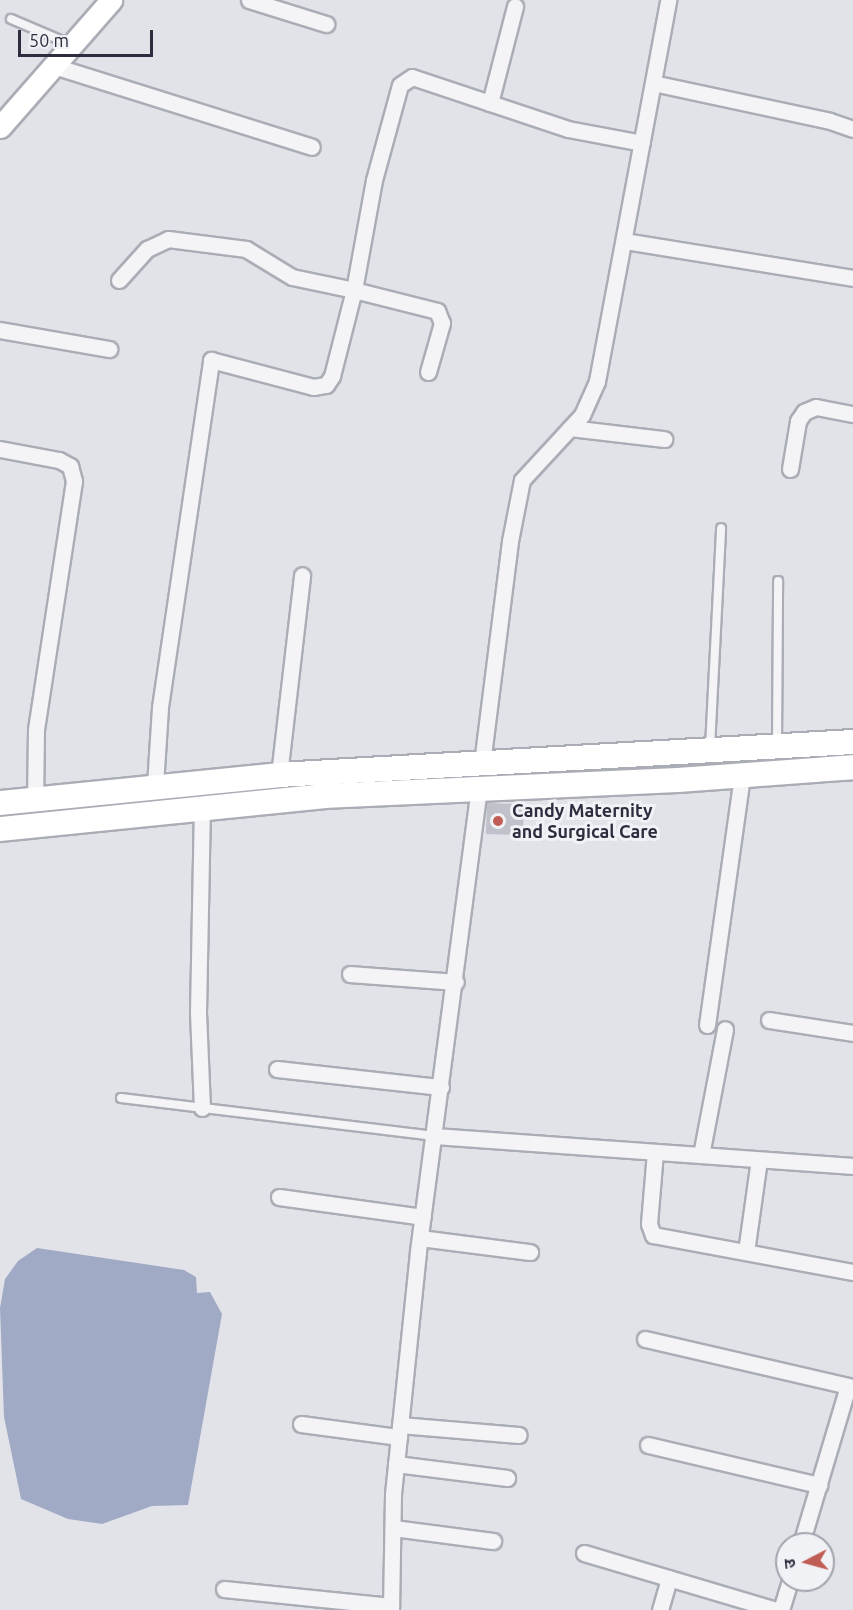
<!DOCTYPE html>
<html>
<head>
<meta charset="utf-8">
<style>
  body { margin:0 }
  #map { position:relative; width:853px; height:1610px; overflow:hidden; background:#e2e3e9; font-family:Ubuntu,"Noto Sans Devanagari",sans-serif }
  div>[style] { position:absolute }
  .water>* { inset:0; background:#a1aac5 }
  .building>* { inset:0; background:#bfc1cb; transform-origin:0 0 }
  .roads { filter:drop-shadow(2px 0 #abadb6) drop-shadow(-2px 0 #abadb6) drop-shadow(0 2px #abadb6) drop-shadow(0 -2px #abadb6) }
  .lane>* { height:8px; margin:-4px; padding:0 4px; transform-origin:4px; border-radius:4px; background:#f4f4f7 }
  .street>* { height:15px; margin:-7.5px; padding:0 7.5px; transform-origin:7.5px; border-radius:7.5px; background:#f4f4f7 }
  .secondary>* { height:21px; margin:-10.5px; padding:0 10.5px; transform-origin:10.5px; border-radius:10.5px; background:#fff }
  .primary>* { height:24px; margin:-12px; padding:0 12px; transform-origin:12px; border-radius:12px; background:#fff }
  .dots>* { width:16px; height:16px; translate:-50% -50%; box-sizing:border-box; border:3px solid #f1f2f6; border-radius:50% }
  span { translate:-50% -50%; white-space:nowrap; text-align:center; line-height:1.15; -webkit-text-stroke:6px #f1f2f6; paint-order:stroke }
  .poi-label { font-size:18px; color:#2c2e3f; font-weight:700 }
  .left { translate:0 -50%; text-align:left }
  .north { position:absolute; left:775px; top:1532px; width:60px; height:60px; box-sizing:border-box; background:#f1f2f6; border:2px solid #a2a4ad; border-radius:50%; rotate:264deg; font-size:16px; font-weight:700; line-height:24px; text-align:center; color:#2c2e3f }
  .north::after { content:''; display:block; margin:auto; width:21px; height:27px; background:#c05d54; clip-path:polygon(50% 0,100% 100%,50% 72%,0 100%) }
  .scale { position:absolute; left:18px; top:30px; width:135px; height:27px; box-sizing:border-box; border:3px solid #2c2e3f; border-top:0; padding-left:8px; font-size:18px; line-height:21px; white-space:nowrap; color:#2c2e3f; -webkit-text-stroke:4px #f1f2f6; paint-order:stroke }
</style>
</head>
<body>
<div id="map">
  <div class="water">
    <div style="clip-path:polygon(37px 1248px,184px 1270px,196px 1277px,197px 1293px,210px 1292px,222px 1314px,188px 1505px,152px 1506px,102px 1524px,68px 1519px,21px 1499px,4px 1417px,0 1308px,5px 1279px,18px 1261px)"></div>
  </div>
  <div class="building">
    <div style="left:487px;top:803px;width:37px;height:31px;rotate:2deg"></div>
  </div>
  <div class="roads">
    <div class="lane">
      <div style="left:11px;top:19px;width:64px;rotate:23deg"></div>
      <div style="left:777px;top:743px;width:162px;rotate:-89.6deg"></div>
      <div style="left:710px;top:748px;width:220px;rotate:-87.1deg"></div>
      <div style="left:121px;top:1098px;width:316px;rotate:6.9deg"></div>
    </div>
    <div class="street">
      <div style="left:249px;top:0;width:81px;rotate:17.3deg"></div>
      <div style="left:54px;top:66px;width:270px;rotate:17.4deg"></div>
      <div style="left:653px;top:83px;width:181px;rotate:12.1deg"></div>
      <div style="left:830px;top:121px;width:24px;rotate:19deg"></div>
      <div style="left:490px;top:103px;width:100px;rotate:-75.5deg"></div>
      <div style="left:625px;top:241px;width:231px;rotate:9.2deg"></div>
      <div style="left:119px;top:280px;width:42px;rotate:-47.9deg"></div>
      <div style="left:147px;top:249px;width:23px;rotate:-25deg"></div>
      <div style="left:168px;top:239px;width:79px;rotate:7.3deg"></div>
      <div style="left:246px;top:249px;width:54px;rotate:31.3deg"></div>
      <div style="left:292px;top:277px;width:63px;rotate:11.8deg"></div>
      <div style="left:354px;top:290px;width:112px;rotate:-79.7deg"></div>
      <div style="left:374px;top:180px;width:98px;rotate:-74.7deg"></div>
      <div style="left:400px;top:85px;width:14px;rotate:-34deg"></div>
      <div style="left:412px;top:77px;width:164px;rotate:18.4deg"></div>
      <div style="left:568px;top:129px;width:75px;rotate:10.7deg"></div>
      <div style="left:0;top:330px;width:111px;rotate:9.9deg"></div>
      <div style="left:570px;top:428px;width:95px;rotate:6.7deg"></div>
      <div style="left:0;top:449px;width:60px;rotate:10.6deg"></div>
      <div style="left:59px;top:460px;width:13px;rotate:29deg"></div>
      <div style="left:70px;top:466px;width:16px;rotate:75deg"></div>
      <div style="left:74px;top:481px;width:252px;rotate:98.7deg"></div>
      <div style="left:36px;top:730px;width:70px;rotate:90.8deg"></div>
      <div style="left:790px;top:469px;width:49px;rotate:-80.5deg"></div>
      <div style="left:798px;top:421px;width:11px;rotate:-56deg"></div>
      <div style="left:804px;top:412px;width:13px;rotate:-23deg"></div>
      <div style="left:816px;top:407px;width:38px;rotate:11deg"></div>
      <div style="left:482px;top:763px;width:224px;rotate:-82.8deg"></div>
      <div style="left:510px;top:541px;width:62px;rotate:-78.9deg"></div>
      <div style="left:522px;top:480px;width:88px;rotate:-47.3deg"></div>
      <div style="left:582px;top:415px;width:37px;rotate:-66deg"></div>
      <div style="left:597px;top:381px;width:388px;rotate:-79.4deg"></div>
      <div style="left:279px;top:775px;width:201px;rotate:-83.4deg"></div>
      <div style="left:155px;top:785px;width:78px;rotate:-86.3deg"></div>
      <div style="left:160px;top:707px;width:351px;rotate:-81.6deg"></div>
      <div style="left:211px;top:360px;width:106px;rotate:14.8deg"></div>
      <div style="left:313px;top:387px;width:13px;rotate:-9deg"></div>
      <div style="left:326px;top:385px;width:11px;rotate:-56deg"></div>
      <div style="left:332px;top:376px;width:89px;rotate:-75.7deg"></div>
      <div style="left:354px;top:290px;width:86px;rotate:14.2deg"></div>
      <div style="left:437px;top:311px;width:13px;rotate:67deg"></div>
      <div style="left:442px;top:323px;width:51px;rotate:105.9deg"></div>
      <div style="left:350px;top:974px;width:106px;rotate:4.3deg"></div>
      <div style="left:769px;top:1020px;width:85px;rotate:8.8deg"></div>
      <div style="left:707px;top:1025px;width:252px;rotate:-82deg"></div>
      <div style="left:277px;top:1069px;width:165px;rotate:6.3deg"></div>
      <div style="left:202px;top:1108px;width:95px;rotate:-92.4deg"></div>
      <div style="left:198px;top:1013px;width:206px;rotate:-88.9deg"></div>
      <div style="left:435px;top:1136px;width:419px;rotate:4.1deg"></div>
      <div style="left:655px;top:1152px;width:72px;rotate:94.8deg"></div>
      <div style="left:649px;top:1224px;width:12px;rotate:70deg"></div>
      <div style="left:653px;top:1235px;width:203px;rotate:10.5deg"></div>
      <div style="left:701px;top:1155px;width:128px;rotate:-79.2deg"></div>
      <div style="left:279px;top:1197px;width:145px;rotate:7.9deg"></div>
      <div style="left:420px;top:1238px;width:111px;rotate:7.3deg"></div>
      <div style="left:746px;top:1252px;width:93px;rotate:-82deg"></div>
      <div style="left:645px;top:1339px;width:208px;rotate:13deg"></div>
      <div style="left:848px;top:1386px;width:165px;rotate:106.6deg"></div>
      <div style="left:301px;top:1424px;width:99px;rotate:7.6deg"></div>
      <div style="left:400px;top:1425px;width:119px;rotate:4.8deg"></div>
      <div style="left:648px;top:1445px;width:176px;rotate:13.2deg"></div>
      <div style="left:396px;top:1464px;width:112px;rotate:7.2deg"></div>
      <div style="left:393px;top:1528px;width:101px;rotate:7.4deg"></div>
      <div style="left:584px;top:1553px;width:201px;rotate:16.5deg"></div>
      <div style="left:224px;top:1589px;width:168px;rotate:5.8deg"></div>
      <div style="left:391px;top:1610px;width:116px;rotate:-89deg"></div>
      <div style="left:393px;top:1494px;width:244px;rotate:-84.1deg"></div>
      <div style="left:418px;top:1251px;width:467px;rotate:-82.5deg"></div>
      <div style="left:660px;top:1610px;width:33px;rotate:-74deg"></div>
      <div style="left:781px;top:1610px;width:31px;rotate:-73deg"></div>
    </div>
    <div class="secondary">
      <div style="left:0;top:127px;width:169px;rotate:-48.8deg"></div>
    </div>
    <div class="primary">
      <div style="left:0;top:803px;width:280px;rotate:-5.7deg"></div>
      <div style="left:279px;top:775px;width:575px;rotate:-3.29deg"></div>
      <div style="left:0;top:829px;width:325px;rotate:-5.8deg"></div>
      <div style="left:323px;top:796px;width:355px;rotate:-2.6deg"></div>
      <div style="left:678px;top:780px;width:175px;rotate:-4.2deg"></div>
    </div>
  </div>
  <div class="dots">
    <div style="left:498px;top:821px;background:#c05d54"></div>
  </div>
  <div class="poi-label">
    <span class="left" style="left:512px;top:821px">Candy Maternity<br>and Surgical Care</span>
  </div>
  <div class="north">उ</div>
  <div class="scale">50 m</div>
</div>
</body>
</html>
